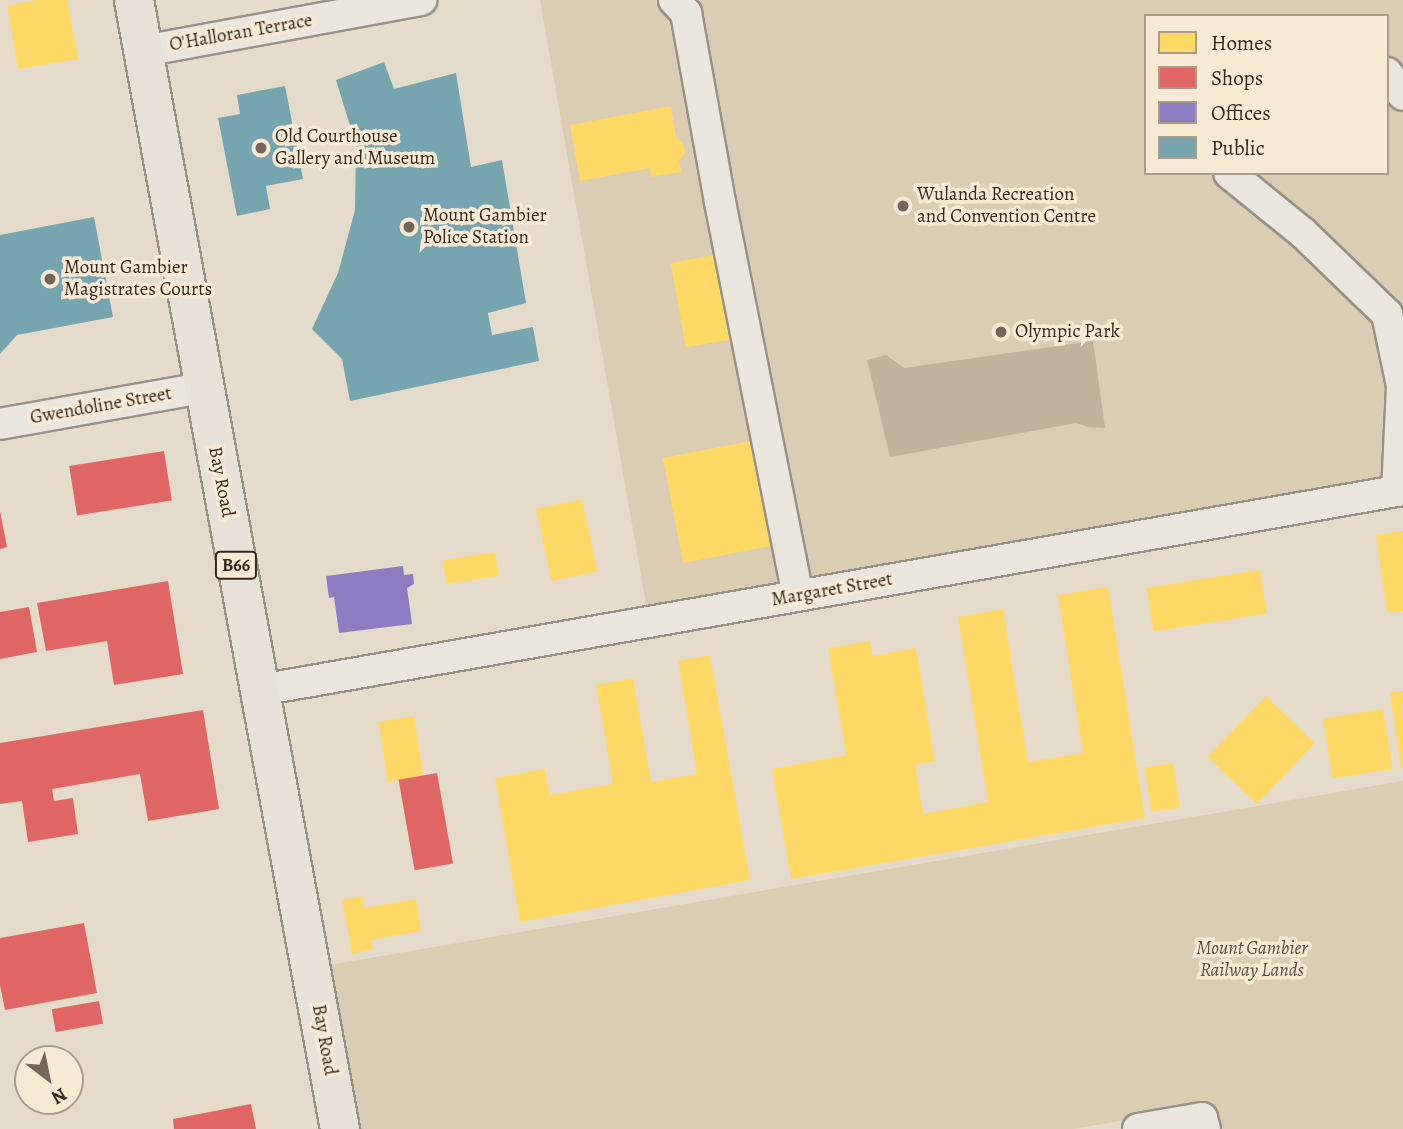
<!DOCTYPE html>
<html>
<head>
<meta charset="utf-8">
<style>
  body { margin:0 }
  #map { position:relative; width:1403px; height:1129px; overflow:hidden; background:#e5dbca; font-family:Alegreya,serif }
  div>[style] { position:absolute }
  .green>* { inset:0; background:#dbccb4 }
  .water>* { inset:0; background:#c1b29b }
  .homes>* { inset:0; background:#ffd966; transform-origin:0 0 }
  .shops>* { inset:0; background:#e06666; transform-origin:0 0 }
  .offices>* { inset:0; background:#8e7cc3 }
  .public>* { inset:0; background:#76a5af }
  .roads { filter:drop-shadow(2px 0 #999186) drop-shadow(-2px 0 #999186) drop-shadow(0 2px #999186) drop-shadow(0 -2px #999186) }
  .minor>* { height:30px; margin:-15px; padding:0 15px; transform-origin:15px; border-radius:15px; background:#eae5dd }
  .major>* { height:38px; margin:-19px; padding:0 19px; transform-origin:19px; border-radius:19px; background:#e7e1d7 }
  .dots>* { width:19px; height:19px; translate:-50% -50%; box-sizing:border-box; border:4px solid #f6ead5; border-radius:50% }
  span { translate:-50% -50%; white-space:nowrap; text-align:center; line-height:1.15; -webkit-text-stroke:7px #f6ead5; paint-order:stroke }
  .shield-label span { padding:2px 5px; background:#f6ead5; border:2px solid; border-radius:5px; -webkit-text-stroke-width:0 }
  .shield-label { font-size:18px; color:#38271c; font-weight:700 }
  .street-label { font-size:19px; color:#38271c }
  .poi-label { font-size:19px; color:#38271c }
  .left { translate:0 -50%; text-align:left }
  .park-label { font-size:19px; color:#5e4d3e; font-style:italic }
  .legend { position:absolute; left:1144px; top:14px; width:245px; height:161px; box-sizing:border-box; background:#f6ead5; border:2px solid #aa9c8b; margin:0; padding:9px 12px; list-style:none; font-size:21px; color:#38271c }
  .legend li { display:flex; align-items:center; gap:14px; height:35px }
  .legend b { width:35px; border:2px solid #aa9c8b }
  .north { position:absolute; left:14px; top:1045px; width:70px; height:70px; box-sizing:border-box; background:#f6ead5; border:2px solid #aa9c8b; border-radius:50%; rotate:148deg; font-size:19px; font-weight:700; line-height:28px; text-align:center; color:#38271c }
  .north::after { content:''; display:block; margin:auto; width:24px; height:32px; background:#756659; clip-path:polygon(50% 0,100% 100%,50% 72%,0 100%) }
</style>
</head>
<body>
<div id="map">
  <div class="green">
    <div style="clip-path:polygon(evenodd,540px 0,1403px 0,1403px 490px,649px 621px,540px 0,1146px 16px,1387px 16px,1387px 173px,1146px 173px,1146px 16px)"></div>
    <div style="clip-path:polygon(1403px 781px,1403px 1129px,1215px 1129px,1210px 1105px,1073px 1129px,351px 1129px,323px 966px)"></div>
  </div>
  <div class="water">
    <div style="clip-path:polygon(1093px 341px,1105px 428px,1088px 427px,1076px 423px,890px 457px,867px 360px,886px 355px,904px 368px)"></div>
  </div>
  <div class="homes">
    <div style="clip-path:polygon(37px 0,67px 0,78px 59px,18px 69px,7px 6px)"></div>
    <div style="clip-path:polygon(671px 106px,676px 138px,683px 143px,685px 154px,679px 160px,681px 172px,651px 177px,650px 168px,580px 181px,570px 125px)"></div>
    <div style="left:720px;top:254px;width:86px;height:50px;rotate:80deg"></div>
    <div style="left:755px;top:440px;width:107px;height:94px;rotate:79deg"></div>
    <div style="left:582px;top:499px;width:74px;height:47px;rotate:78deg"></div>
    <div style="clip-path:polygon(1403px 531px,1403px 611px,1387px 613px,1376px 535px)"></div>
    <div style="left:495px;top:552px;width:24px;height:53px;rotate:81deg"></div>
    <div style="left:1260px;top:570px;width:44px;height:115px;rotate:81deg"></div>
    <div style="clip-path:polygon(1108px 587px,1145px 818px,791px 879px,772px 769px,846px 755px,828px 648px,870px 641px,873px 656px,916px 648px,935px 761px,915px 765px,923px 814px,988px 802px,958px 617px,1003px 609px,1028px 762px,1083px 753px,1058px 595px)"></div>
    <div style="clip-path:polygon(710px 655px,750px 880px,520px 922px,495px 778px,545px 769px,550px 795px,613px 784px,596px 685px,633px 678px,651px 782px,697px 774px,678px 661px)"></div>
    <div style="clip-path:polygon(1403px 691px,1403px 768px,1401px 769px,1390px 693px)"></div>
    <div style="left:1266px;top:696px;width:68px;height:84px;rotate:44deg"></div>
    <div style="left:1383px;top:709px;width:61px;height:61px;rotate:81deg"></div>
    <div style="left:414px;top:716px;width:61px;height:36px;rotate:81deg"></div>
    <div style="left:1173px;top:763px;width:45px;height:29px;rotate:81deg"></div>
    <div style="clip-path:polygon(362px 896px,364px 908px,416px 899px,421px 931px,371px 940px,373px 949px,352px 954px,342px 900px)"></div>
  </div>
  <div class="shops">
    <div style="left:164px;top:451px;width:50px;height:96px;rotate:81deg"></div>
    <div style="clip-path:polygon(0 511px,7px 547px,0 549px)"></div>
    <div style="clip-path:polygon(168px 581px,183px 674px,114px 685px,107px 641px,46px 651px,37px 603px)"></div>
    <div style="clip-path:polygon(29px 607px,37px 652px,0 659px,0 612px)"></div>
    <div style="clip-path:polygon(203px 710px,219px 809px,148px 821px,140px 774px,52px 789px,54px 801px,73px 798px,78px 834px,28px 842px,22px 801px,0 804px,0 743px)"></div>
    <div style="left:437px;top:773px;width:92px;height:39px;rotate:80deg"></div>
    <div style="clip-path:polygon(84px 923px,97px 993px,5px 1010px,0 985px,0 938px)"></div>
    <div style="left:99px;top:1001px;width:23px;height:48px;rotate:80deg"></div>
    <div style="clip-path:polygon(251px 1104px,256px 1129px,174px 1129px,173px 1119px)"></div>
  </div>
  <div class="offices">
    <div style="clip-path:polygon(403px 566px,404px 575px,413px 574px,414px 584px,407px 588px,412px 624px,339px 633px,334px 597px,329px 598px,326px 576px)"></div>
  </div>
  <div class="public">
    <div style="clip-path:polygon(384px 62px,394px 89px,456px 73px,471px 167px,502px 160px,526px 303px,488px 313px,492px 335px,533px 327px,539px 361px,350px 401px,342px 359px,312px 329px,338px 273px,355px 210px,356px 145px,336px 80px)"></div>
    <div style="clip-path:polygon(285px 86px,303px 179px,266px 186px,270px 209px,237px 216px,218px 118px,240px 114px,237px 95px)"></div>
    <div style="clip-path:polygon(94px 217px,113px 317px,17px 335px,0 354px,0 235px)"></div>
  </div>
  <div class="roads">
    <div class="minor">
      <div style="left:674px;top:0;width:18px;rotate:47deg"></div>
      <div style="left:686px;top:13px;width:192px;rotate:79.8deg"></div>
      <div style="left:720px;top:202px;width:401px;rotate:78.8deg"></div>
      <div style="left:143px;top:51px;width:283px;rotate:-10.4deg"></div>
      <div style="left:1387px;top:73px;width:27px;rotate:54deg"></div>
      <div style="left:1229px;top:173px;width:95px;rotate:39deg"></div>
      <div style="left:1303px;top:233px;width:117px;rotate:44deg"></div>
      <div style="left:1387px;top:314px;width:74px;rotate:78.2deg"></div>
      <div style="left:1402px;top:386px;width:105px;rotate:92.7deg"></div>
      <div style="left:0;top:424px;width:206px;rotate:-10.1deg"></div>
      <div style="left:260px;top:690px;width:1160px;rotate:-9.93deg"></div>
      <div style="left:1138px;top:1129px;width:65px;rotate:-9.8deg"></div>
      <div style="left:1202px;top:1118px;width:11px;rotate:75deg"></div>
    </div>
    <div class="major">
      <div style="left:134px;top:0;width:1148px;rotate:79.66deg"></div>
    </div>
  </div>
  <div class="dots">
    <div style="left:261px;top:148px;background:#756659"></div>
    <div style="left:903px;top:206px;background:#756659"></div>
    <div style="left:409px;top:227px;background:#756659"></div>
    <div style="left:50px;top:279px;background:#756659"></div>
    <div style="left:1001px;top:332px;background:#756659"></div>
  </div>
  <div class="shield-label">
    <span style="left:236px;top:565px">B66</span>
  </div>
  <div class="street-label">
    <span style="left:241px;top:33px;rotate:-10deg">O'Halloran Terrace</span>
    <span style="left:101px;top:406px;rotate:-10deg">Gwendoline Street</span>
    <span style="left:221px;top:482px;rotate:79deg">Bay Road</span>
    <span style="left:832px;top:590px;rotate:-10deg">Margaret Street</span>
    <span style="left:324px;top:1040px;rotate:80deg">Bay Road</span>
  </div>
  <div class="poi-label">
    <span class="left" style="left:275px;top:148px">Old Courthouse<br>Gallery and Museum</span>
    <span class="left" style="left:917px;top:206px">Wulanda Recreation<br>and Convention Centre</span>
    <span class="left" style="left:423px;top:227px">Mount Gambier<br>Police Station</span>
    <span class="left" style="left:64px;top:279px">Mount Gambier<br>Magistrates Courts</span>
    <span class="left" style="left:1015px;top:332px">Olympic Park</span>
  </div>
  <div class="park-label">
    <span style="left:1252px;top:960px">Mount Gambier<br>Railway Lands</span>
  </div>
  <ul class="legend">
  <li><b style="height:19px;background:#ffd966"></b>Homes</li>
  <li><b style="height:19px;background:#e06666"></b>Shops</li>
  <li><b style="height:19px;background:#8e7cc3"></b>Offices</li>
  <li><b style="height:19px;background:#76a5af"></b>Public</li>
  </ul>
  <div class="north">N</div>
</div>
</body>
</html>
